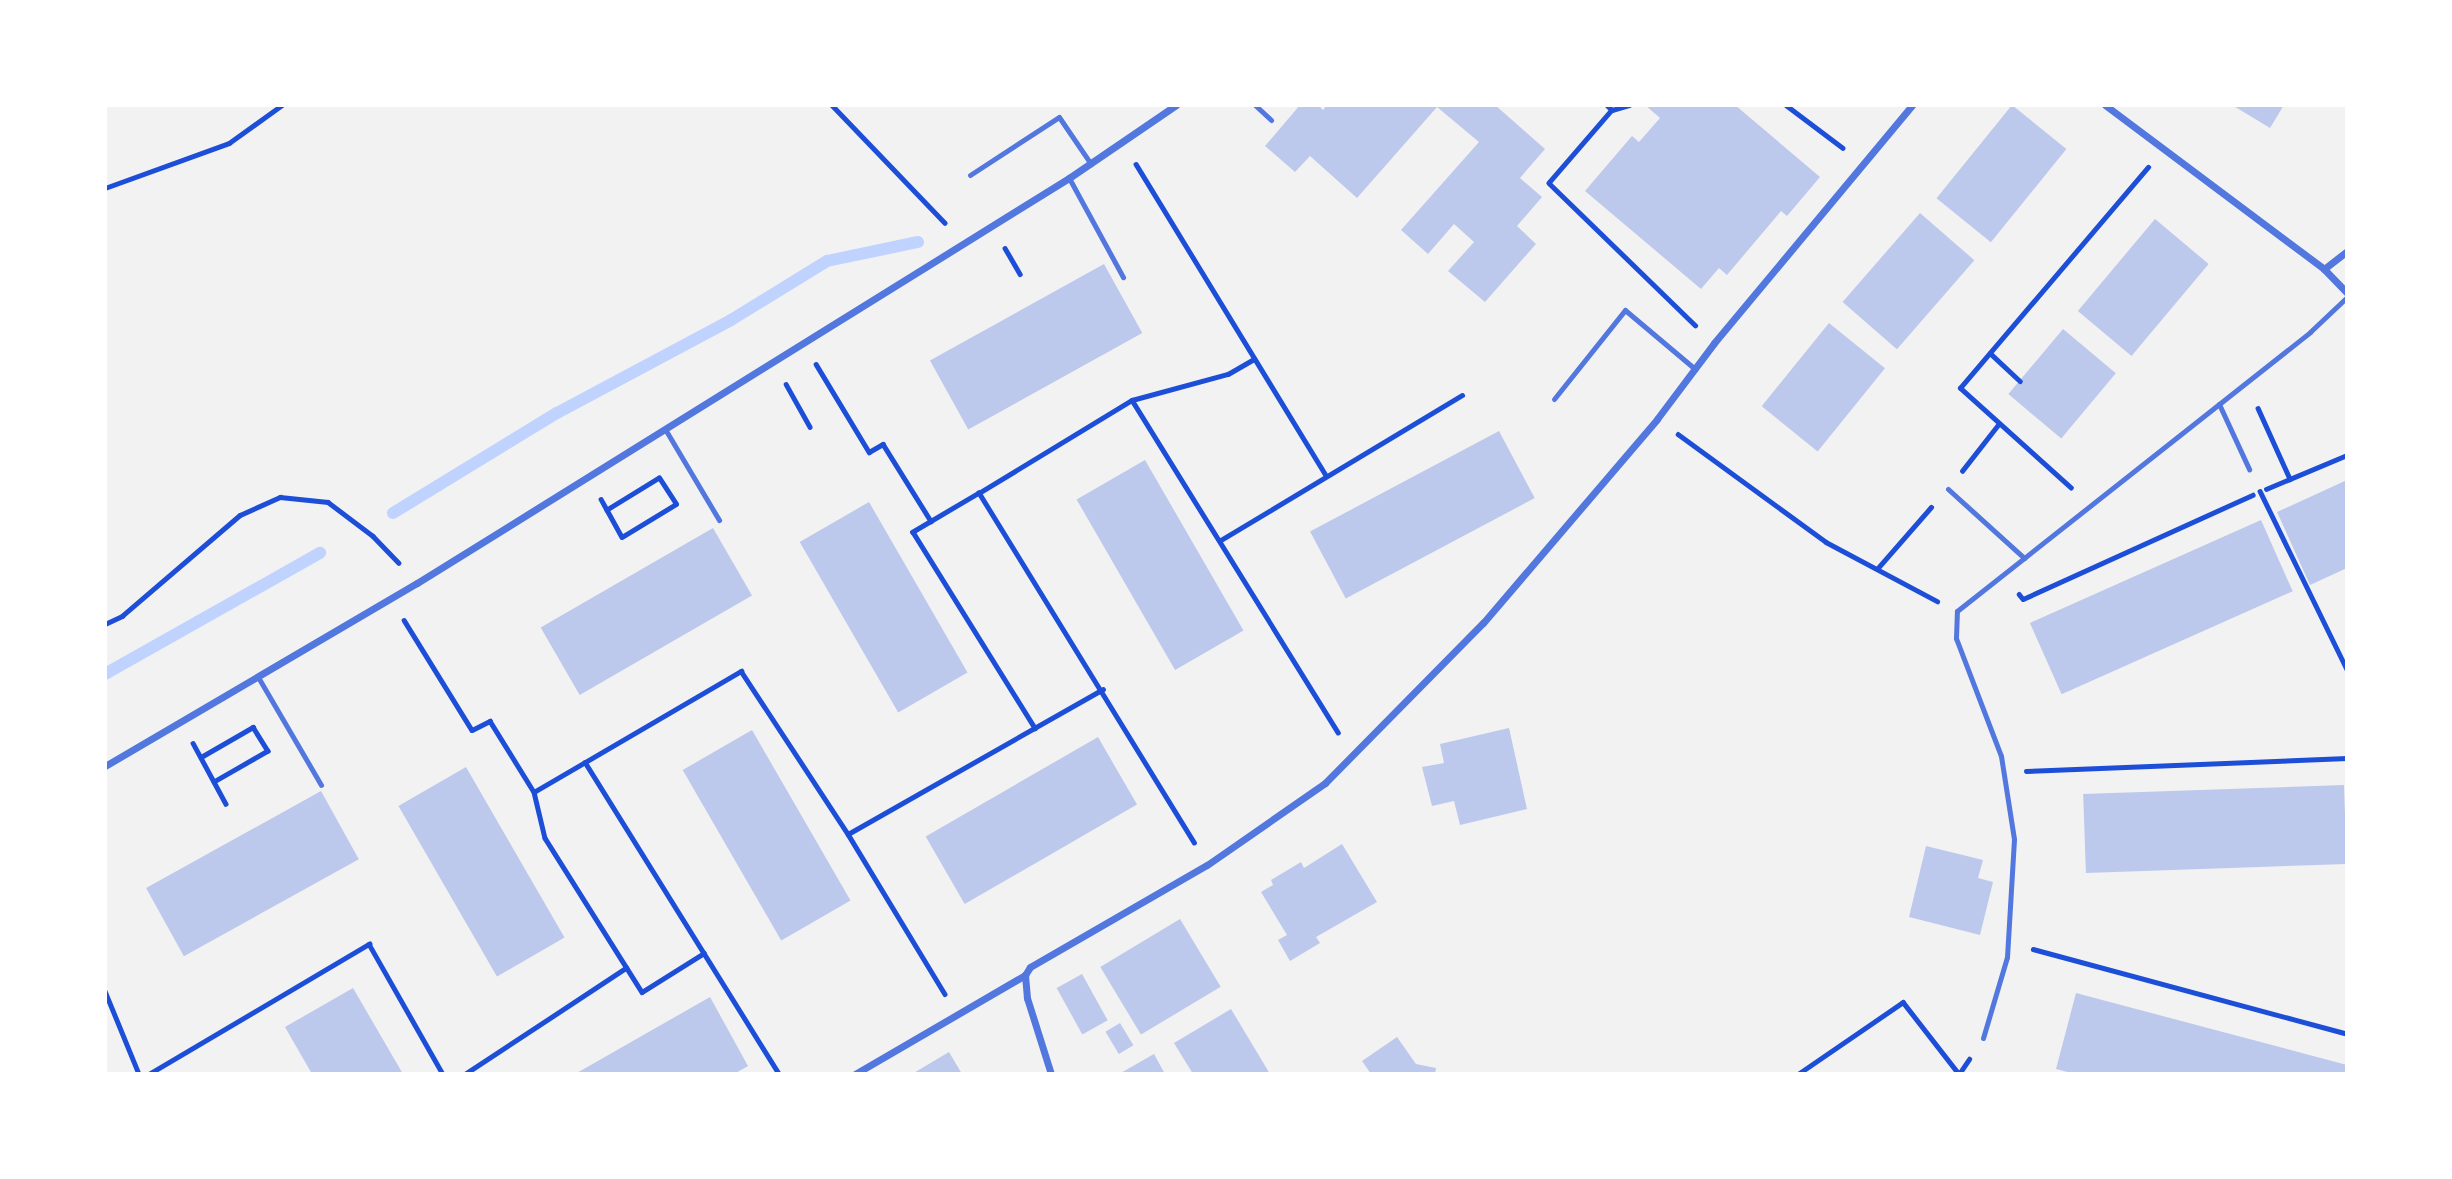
<!DOCTYPE html>
<html>
<head>
<meta charset="utf-8">
<style>
  body { margin:0 }
  #map { position:relative; width:2452px; height:1179px; overflow:hidden; background:#f2f2f2; font-family:"Work Sans",sans-serif }
  div>[style] { position:absolute }
  .stream>* { height:12px; margin:-6px; padding:0 6px; transform-origin:6px; border-radius:6px; background:#bfd3fe }
  .building>* { inset:0; background:#bdc9ec; transform-origin:0 0 }
  .path>* { height:4.5px; margin:-2.25px; padding:0 2.25px; transform-origin:2.25px; border-radius:2.25px; background:#1d4ed8 }
  .service>* { height:5px; margin:-2.5px; padding:0 2.5px; transform-origin:2.5px; border-radius:2.5px; background:#5277de }
  .minor>* { height:7px; margin:-3.5px; padding:0 3.5px; transform-origin:3.5px; border-radius:3.5px; background:#5277de }
  span { translate:-50% -50%; white-space:nowrap; text-align:center; line-height:1.15; -webkit-text-stroke:7px #fff; paint-order:stroke }
  .frame { position:absolute; inset:0; border:107px solid #fff; pointer-events:none }
</style>
</head>
<body>
<div id="map">
  <div class="stream">
    <div style="left:393px;top:513px;width:192px;rotate:-31.4deg"></div>
    <div style="left:557px;top:413px;width:197px;rotate:-28.1deg"></div>
    <div style="left:731px;top:320px;width:113px;rotate:-31.6deg"></div>
    <div style="left:827px;top:261px;width:93px;rotate:-11.8deg"></div>
    <div style="left:105px;top:674px;width:247px;rotate:-29.4deg"></div>
  </div>
  <div class="building">
    <div style="clip-path:polygon(1300px 105px,1318px 105px,1323px 110px,1327px 105px,1495px 105px,1545px 149px,1520px 178px,1542px 197px,1517px 226px,1536px 244px,1485px 302px,1448px 271px,1474px 242px,1454px 224px,1428px 254px,1401px 230px,1479px 142px,1437px 107px,1357px 198px,1310px 156px,1295px 172px,1265px 146px)"></div>
    <div style="clip-path:polygon(1645px 105px,1735px 105px,1820px 177px,1787px 216px,1781px 211px,1727px 275px,1719px 268px,1701px 289px,1585px 191px,1632px 136px,1639px 142px,1660px 118px)"></div>
    <div style="left:2012px;top:105px;width:70px;height:120px;rotate:39deg"></div>
    <div style="clip-path:polygon(2232px 105px,2284px 105px,2270px 128px)"></div>
    <div style="left:1920px;top:213px;width:72px;height:118px;rotate:41deg"></div>
    <div style="left:2155px;top:219px;width:70px;height:120px;rotate:40deg"></div>
    <div style="left:1104px;top:264px;width:79px;height:199px;rotate:61deg"></div>
    <div style="left:1829px;top:323px;width:72px;height:107px;rotate:39deg"></div>
    <div style="left:2063px;top:329px;width:69px;height:85px;rotate:40deg"></div>
    <div style="left:1499px;top:431px;width:76px;height:214px;rotate:62deg"></div>
    <div style="left:1145px;top:460px;width:197px;height:79px;rotate:60deg"></div>
    <div style="clip-path:polygon(2347px 480px,2347px 568px,2310px 585px,2277px 512px)"></div>
    <div style="left:869px;top:502px;width:197px;height:80px;rotate:60deg"></div>
    <div style="left:2261px;top:520px;width:78px;height:253px;rotate:66deg"></div>
    <div style="left:713px;top:528px;width:78px;height:199px;rotate:60deg"></div>
    <div style="clip-path:polygon(1509px 728px,1527px 809px,1460px 825px,1454px 801px,1432px 806px,1422px 767px,1444px 763px,1440px 744px)"></div>
    <div style="left:752px;top:730px;width:197px;height:80px;rotate:60deg"></div>
    <div style="left:1098px;top:737px;width:78px;height:199px;rotate:60deg"></div>
    <div style="left:466px;top:767px;width:197px;height:78px;rotate:60deg"></div>
    <div style="left:2344px;top:785px;width:79px;height:261px;rotate:88deg"></div>
    <div style="left:321px;top:791px;width:78px;height:200px;rotate:61deg"></div>
    <div style="clip-path:polygon(1342px 844px,1377px 902px,1316px 937px,1320px 943px,1290px 961px,1278px 940px,1287px 935px,1261px 892px,1273px 885px,1271px 880px,1301px 862px,1304px 868px)"></div>
    <div style="clip-path:polygon(1926px 846px,1983px 860px,1978px 878px,1993px 882px,1980px 935px,1909px 917px)"></div>
    <div style="left:1180px;top:919px;width:79px;height:93px;rotate:59deg"></div>
    <div style="left:1082px;top:974px;width:53px;height:29px;rotate:61deg"></div>
    <div style="clip-path:polygon(353px 988px,403px 1074px,312px 1074px,285px 1027px)"></div>
    <div style="clip-path:polygon(2076px 993px,2347px 1065px,2347px 1074px,2075px 1074px,2056px 1069px)"></div>
    <div style="clip-path:polygon(710px 997px,748px 1066px,734px 1074px,575px 1074px)"></div>
    <div style="clip-path:polygon(1231px 1009px,1270px 1074px,1193px 1074px,1174px 1043px)"></div>
    <div style="left:1120px;top:1023px;width:26px;height:17px;rotate:59deg"></div>
    <div style="clip-path:polygon(1397px 1037px,1416px 1064px,1436px 1068px,1435px 1074px,1371px 1074px,1362px 1061px)"></div>
    <div style="clip-path:polygon(949px 1052px,962px 1074px,912px 1074px)"></div>
    <div style="clip-path:polygon(1154px 1054px,1165px 1074px,1119px 1074px)"></div>
  </div>
  <div class="path">
    <div style="left:832px;top:105px;width:163px;rotate:46.2deg"></div>
    <div style="left:1607px;top:105px;width:7px;rotate:45deg"></div>
    <div style="left:1612px;top:110px;width:96px;rotate:130.8deg"></div>
    <div style="left:1549px;top:183px;width:204px;rotate:44.2deg"></div>
    <div style="left:1786px;top:105px;width:71px;rotate:37deg"></div>
    <div style="left:1612px;top:110px;width:18px;rotate:-16deg"></div>
    <div style="left:1136px;top:164px;width:364px;rotate:58.6deg"></div>
    <div style="left:105px;top:188px;width:132px;rotate:-19.9deg"></div>
    <div style="left:229px;top:143px;width:65px;rotate:-35.6deg"></div>
    <div style="left:1005px;top:248px;width:30px;rotate:60deg"></div>
    <div style="left:1990px;top:353px;width:41px;rotate:43deg"></div>
    <div style="left:816px;top:364px;width:103px;rotate:58.9deg"></div>
    <div style="left:869px;top:452px;width:16px;rotate:-30deg"></div>
    <div style="left:883px;top:444px;width:91px;rotate:58.1deg"></div>
    <div style="left:786px;top:384px;width:49px;rotate:60.8deg"></div>
    <div style="left:1132px;top:400px;width:391px;rotate:58.2deg"></div>
    <div style="left:2258px;top:408px;width:78px;rotate:65.7deg"></div>
    <div style="left:1678px;top:434px;width:183px;rotate:36.1deg"></div>
    <div style="left:1826px;top:542px;width:126px;rotate:28deg"></div>
    <div style="left:1962px;top:471px;width:58px;rotate:-52deg"></div>
    <div style="left:2071px;top:488px;width:149px;rotate:-138deg"></div>
    <div style="left:1960px;top:388px;width:290px;rotate:-49.6deg"></div>
    <div style="left:2266px;top:489px;width:88px;rotate:-22.8deg"></div>
    <div style="left:2260px;top:491px;width:198px;rotate:64deg"></div>
    <div style="left:979px;top:493px;width:77px;rotate:149.4deg"></div>
    <div style="left:913px;top:532px;width:231px;rotate:58.1deg"></div>
    <div style="left:601px;top:499px;width:43px;rotate:61.1deg"></div>
    <div style="left:622px;top:537px;width:63px;rotate:-31.4deg"></div>
    <div style="left:676px;top:504px;width:31px;rotate:-123deg"></div>
    <div style="left:659px;top:478px;width:61px;rotate:148.4deg"></div>
    <div style="left:1221px;top:540px;width:281px;rotate:-31deg"></div>
    <div style="left:1877px;top:569px;width:82px;rotate:-48.9deg"></div>
    <div style="left:2019px;top:594px;width:6px;rotate:51deg"></div>
    <div style="left:2023px;top:599px;width:252px;rotate:-24.4deg"></div>
    <div style="left:404px;top:620px;width:129px;rotate:58.3deg"></div>
    <div style="left:472px;top:730px;width:20px;rotate:-27deg"></div>
    <div style="left:490px;top:721px;width:84px;rotate:58.2deg"></div>
    <div style="left:534px;top:792px;width:240px;rotate:-30.3deg"></div>
    <div style="left:741px;top:671px;width:195px;rotate:56.7deg"></div>
    <div style="left:848px;top:834px;width:293px;rotate:-29.6deg"></div>
    <div style="left:105px;top:624px;width:19px;rotate:-25deg"></div>
    <div style="left:122px;top:616px;width:155px;rotate:-40.6deg"></div>
    <div style="left:240px;top:515px;width:44px;rotate:-24.2deg"></div>
    <div style="left:280px;top:497px;width:48px;rotate:5.9deg"></div>
    <div style="left:328px;top:502px;width:56px;rotate:37.1deg"></div>
    <div style="left:373px;top:536px;width:37px;rotate:46deg"></div>
    <div style="left:193px;top:743px;width:69px;rotate:61.6deg"></div>
    <div style="left:201px;top:757px;width:60px;rotate:-30deg"></div>
    <div style="left:253px;top:727px;width:28px;rotate:58deg"></div>
    <div style="left:268px;top:751px;width:62px;rotate:150.1deg"></div>
    <div style="left:585px;top:762px;width:367px;rotate:58.1deg"></div>
    <div style="left:2026px;top:771px;width:321px;rotate:-2.3deg"></div>
    <div style="left:534px;top:792px;width:47px;rotate:76.6deg"></div>
    <div style="left:545px;top:838px;width:182px;rotate:57.8deg"></div>
    <div style="left:642px;top:992px;width:73px;rotate:-32.2deg"></div>
    <div style="left:848px;top:834px;width:187px;rotate:58.8deg"></div>
    <div style="left:1194px;top:843px;width:411px;rotate:-121.6deg"></div>
    <div style="left:979px;top:493px;width:179px;rotate:-31.3deg"></div>
    <div style="left:1132px;top:400px;width:99px;rotate:-15.2deg"></div>
    <div style="left:1228px;top:374px;width:30px;rotate:-30deg"></div>
    <div style="left:2033px;top:949px;width:325px;rotate:15.1deg"></div>
    <div style="left:105px;top:991px;width:90px;rotate:67.7deg"></div>
    <div style="left:149px;top:1074px;width:256px;rotate:-30.6deg"></div>
    <div style="left:369px;top:944px;width:150px;rotate:60.4deg"></div>
    <div style="left:465px;top:1074px;width:193px;rotate:-33.4deg"></div>
    <div style="left:1798px;top:1074px;width:127px;rotate:-34.4deg"></div>
    <div style="left:1903px;top:1002px;width:91px;rotate:52.1deg"></div>
    <div style="left:1959px;top:1074px;width:18px;rotate:-56deg"></div>
  </div>
  <div class="service">
    <div style="left:1255px;top:105px;width:22px;rotate:43deg"></div>
    <div style="left:970px;top:175px;width:106px;rotate:-33.1deg"></div>
    <div style="left:1059px;top:117px;width:57px;rotate:55.8deg"></div>
    <div style="left:1069px;top:178px;width:113px;rotate:61.4deg"></div>
    <div style="left:1554px;top:399px;width:114px;rotate:-51.4deg"></div>
    <div style="left:1625px;top:310px;width:92px;rotate:40.1deg"></div>
    <div style="left:2219px;top:404px;width:72px;rotate:65.2deg"></div>
    <div style="left:665px;top:429px;width:106px;rotate:59.3deg"></div>
    <div style="left:1948px;top:489px;width:103px;rotate:42.2deg"></div>
    <div style="left:258px;top:677px;width:125px;rotate:59.7deg"></div>
    <div style="left:1983px;top:1038px;width:84px;rotate:-73.5deg"></div>
    <div style="left:2007px;top:957px;width:118px;rotate:-86.6deg"></div>
    <div style="left:2014px;top:839px;width:84px;rotate:-98.9deg"></div>
    <div style="left:2001px;top:756px;width:126px;rotate:-110.9deg"></div>
    <div style="left:1956px;top:638px;width:27px;rotate:-88deg"></div>
    <div style="left:1957px;top:611px;width:450px;rotate:-38.3deg"></div>
    <div style="left:2310px;top:332px;width:51px;rotate:-43.4deg"></div>
  </div>
  <div class="minor">
    <div style="left:2105px;top:105px;width:274px;rotate:36.8deg"></div>
    <div style="left:2324px;top:269px;width:33px;rotate:46deg"></div>
    <div style="left:2324px;top:269px;width:29px;rotate:-38deg"></div>
    <div style="left:105px;top:766px;width:362px;rotate:-30.4deg"></div>
    <div style="left:417px;top:583px;width:768px;rotate:-31.85deg"></div>
    <div style="left:1069px;top:178px;width:130px;rotate:-34.3deg"></div>
    <div style="left:855px;top:1074px;width:197px;rotate:-30.2deg"></div>
    <div style="left:1051px;top:1074px;width:80px;rotate:-107.5deg"></div>
    <div style="left:1027px;top:998px;width:23px;rotate:-95deg"></div>
    <div style="left:1025px;top:975px;width:9px;rotate:-58deg"></div>
    <div style="left:1030px;top:967px;width:204px;rotate:-30deg"></div>
    <div style="left:1207px;top:865px;width:144px;rotate:-34.8deg"></div>
    <div style="left:1325px;top:783px;width:225px;rotate:-45.4deg"></div>
    <div style="left:1483px;top:623px;width:268px;rotate:-49.5deg"></div>
    <div style="left:1657px;top:419px;width:95px;rotate:-53.1deg"></div>
    <div style="left:1714px;top:343px;width:310px;rotate:-50.2deg"></div>
  </div>
  <div class="frame"></div>
</div>
</body>
</html>
